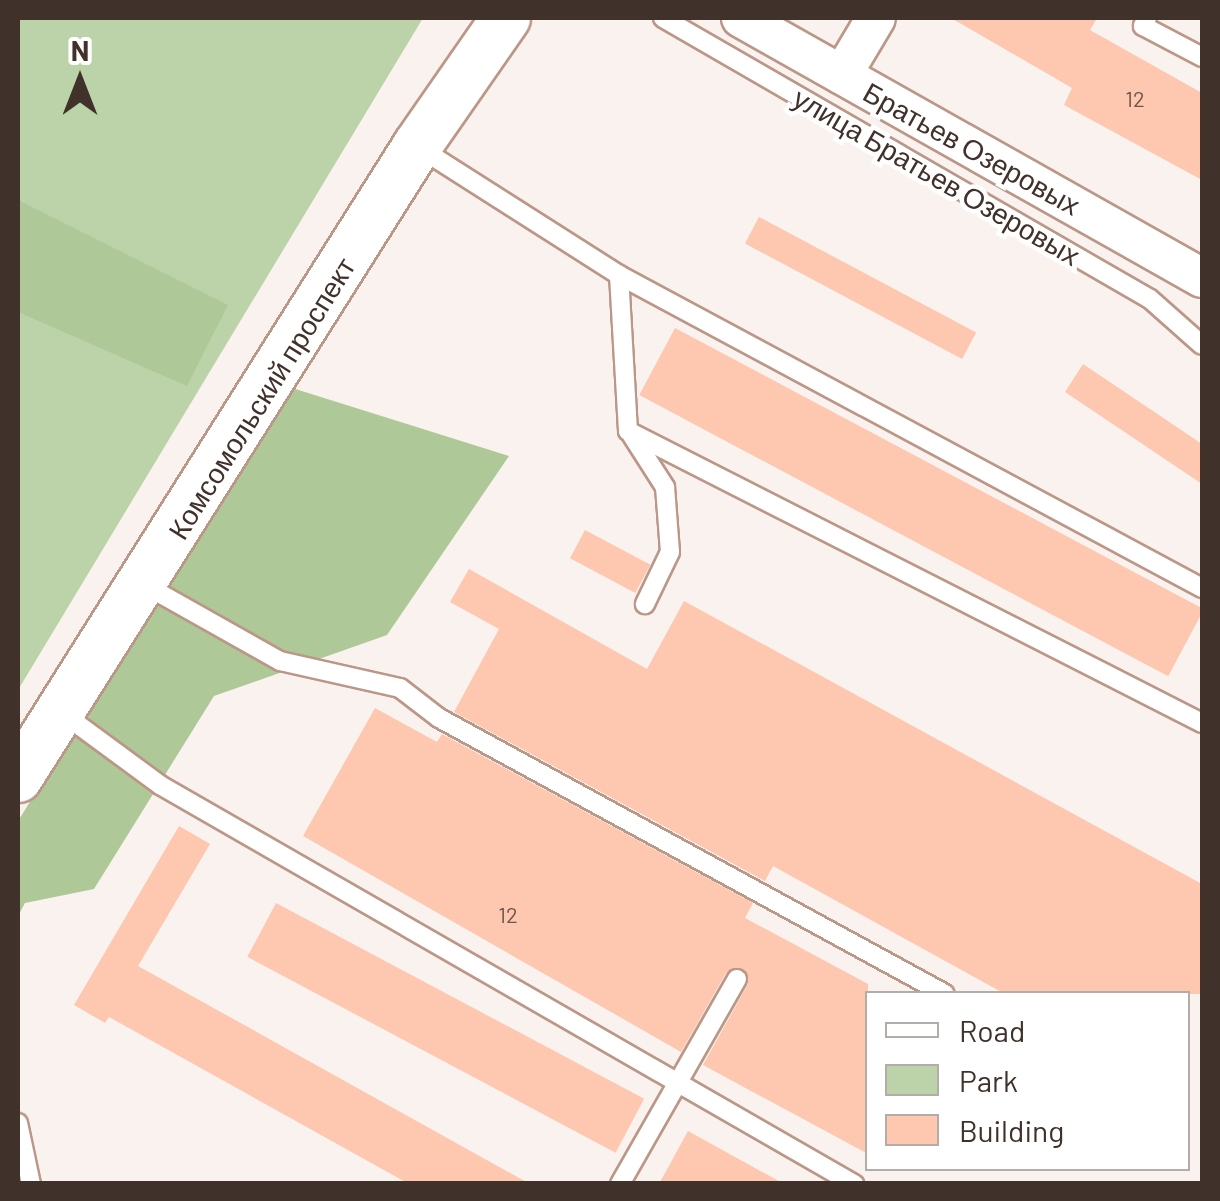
<!DOCTYPE html>
<html>
<head>
<meta charset="utf-8">
<style>
  body { margin:0 }
  #map { position:relative; width:1220px; height:1201px; overflow:hidden; background:#faf2ef; font-family:Barlow,sans-serif }
  div>[style] { position:absolute }
  .green>* { inset:0; background:#bcd2a8 }
  .forest>* { inset:0; background:#afc898 }
  .building>* { inset:0; background:#fec7af; transform-origin:0 0 }
  .roads { filter:drop-shadow(2px 0 #bb9787) drop-shadow(-2px 0 #bb9787) drop-shadow(0 2px #bb9787) drop-shadow(0 -2px #bb9787) }
  .service>* { height:18px; margin:-9px; padding:0 9px; transform-origin:9px; border-radius:9px; background:#fff }
  .minor>* { height:38px; margin:-19px; padding:0 19px; transform-origin:19px; border-radius:19px; background:#fff }
  .tertiary>* { height:48px; margin:-24px; padding:0 24px; transform-origin:24px; border-radius:24px; background:#fff }
  span { translate:-50% -50%; white-space:nowrap; text-align:center; line-height:1.15; -webkit-text-stroke:9px #fff; paint-order:stroke }
  .number-label { font-size:22px; color:#70564c }
  .number-label span { -webkit-text-stroke-width:0 }
  .street-label { font-size:28px; color:#40312b }
  .frame { position:absolute; inset:0; border:20px solid #40312b; pointer-events:none }
  .legend { position:absolute; left:865px; top:991px; width:325px; height:180px; box-sizing:border-box; background:#fff; border:2px solid #b3adaa; margin:0; padding:12px 18px; list-style:none; font-size:30px; color:#40312b }
  .legend li { display:flex; align-items:center; gap:20px; height:50px }
  .legend b { width:50px; border:2px solid #b3adaa }
  .north { position:absolute; left:30px; top:30px; width:100px; height:100px; -webkit-text-stroke:8px #fff; paint-order:stroke; rotate:0deg; font-size:28px; font-weight:700; line-height:40px; text-align:center; color:#40312b }
  .north::after { content:''; display:block; margin:auto; width:35px; height:45px; background:#40312b; clip-path:polygon(50% 0,100% 100%,50% 72%,0 100%) }
</style>
</head>
<body>
<div id="map">
  <div class="green">
    <div style="clip-path:polygon(18px 18px,423px 18px,18px 690px)"></div>
  </div>
  <div class="forest">
    <div style="clip-path:polygon(18px 200px,228px 305px,187px 386px,18px 312px)"></div>
    <div style="clip-path:polygon(289px 387px,509px 456px,387px 635px,214px 696px,94px 889px,25px 903px,18px 916px,18px 821px)"></div>
  </div>
  <div class="building">
    <div style="clip-path:polygon(951px 18px,1097px 18px,1090px 30px,1202px 93px,1202px 180px,1064px 105px,1072px 88px)"></div>
    <div style="left:759px;top:217px;width:246px;height:30px;rotate:28deg"></div>
    <div style="left:675px;top:328px;width:599px;height:76px;rotate:28deg"></div>
    <div style="clip-path:polygon(1083px 364px,1202px 444px,1202px 484px,1065px 392px)"></div>
    <div style="left:585px;top:530px;width:74px;height:32px;rotate:28deg"></div>
    <div style="clip-path:polygon(469px 569px,647px 669px,684px 601px,1202px 884px,1202px 994px,1005px 994px,773px 866px,765px 881px,454px 712px,499px 629px,450px 602px)"></div>
    <div style="clip-path:polygon(375px 708px,437px 742px,442px 734px,753px 903px,745px 918px,868px 984px,868px 1154px,703px 1065px,748px 984px,742px 968px,726px 973px,681px 1052px,303px 836px)"></div>
    <div style="clip-path:polygon(179px 826px,210px 844px,138px 966px,530px 1184px,409px 1184px,109px 1017px,105px 1023px,74px 1005px)"></div>
    <div style="left:276px;top:903px;width:417px;height:61px;rotate:28deg"></div>
    <div style="clip-path:polygon(688px 1131px,784px 1184px,659px 1184px)"></div>
  </div>
  <div class="roads">
    <div class="service">
      <div style="left:663px;top:18px;width:562px;rotate:29.99deg"></div>
      <div style="left:1150px;top:299px;width:69px;rotate:41.5deg"></div>
      <div style="left:1147px;top:18px;width:9px;rotate:117deg"></div>
      <div style="left:1143px;top:26px;width:67px;rotate:27.7deg"></div>
      <div style="left:418px;top:147px;width:238px;rotate:32.5deg"></div>
      <div style="left:619px;top:275px;width:156px;rotate:86.7deg"></div>
      <div style="left:628px;top:431px;width:644px;rotate:26.96deg"></div>
      <div style="left:619px;top:275px;width:662px;rotate:28.23deg"></div>
      <div style="left:629px;top:431px;width:67px;rotate:57.3deg"></div>
      <div style="left:665px;top:487px;width:65px;rotate:85.6deg"></div>
      <div style="left:670px;top:552px;width:58px;rotate:115.7deg"></div>
      <div style="left:145px;top:585px;width:155px;rotate:29.4deg"></div>
      <div style="left:280px;top:661px;width:123px;rotate:12.7deg"></div>
      <div style="left:400px;top:688px;width:49px;rotate:37.6deg"></div>
      <div style="left:439px;top:718px;width:576px;rotate:28.61deg"></div>
      <div style="left:61px;top:712px;width:123px;rotate:36.4deg"></div>
      <div style="left:160px;top:785px;width:801px;rotate:29.9deg"></div>
      <div style="left:18px;top:1123px;width:62px;rotate:78deg"></div>
      <div style="left:620px;top:1184px;width:236px;rotate:-60.3deg"></div>
    </div>
    <div class="minor">
      <div style="left:741px;top:18px;width:529px;rotate:29.42deg"></div>
      <div style="left:842px;top:75px;width:66px;rotate:-59.2deg"></div>
    </div>
    <div class="tertiary">
      <div style="left:18px;top:778px;width:747px;rotate:-57.73deg"></div>
      <div style="left:417px;top:146px;width:156px;rotate:-55.2deg"></div>
    </div>
  </div>
  <div class="number-label">
    <span style="left:1135px;top:99px">12</span>
    <span style="left:508px;top:915px">12</span>
  </div>
  <div class="street-label">
    <span style="left:972px;top:148px;rotate:29deg">Братьев Озеровых</span>
    <span style="left:937px;top:176px;rotate:30deg">улица Братьев Озеровых</span>
    <span style="left:261px;top:398px;rotate:-58deg">Комсомольский проспект</span>
  </div>
  <div class="frame"></div>
  <ul class="legend">
  <li><b style="height:12px;background:#fff"></b>Road</li>
  <li><b style="height:28px;background:#bcd2a8"></b>Park</li>
  <li><b style="height:28px;background:#fec7af"></b>Building</li>
  </ul>
  <div class="north">N</div>
</div>
</body>
</html>
